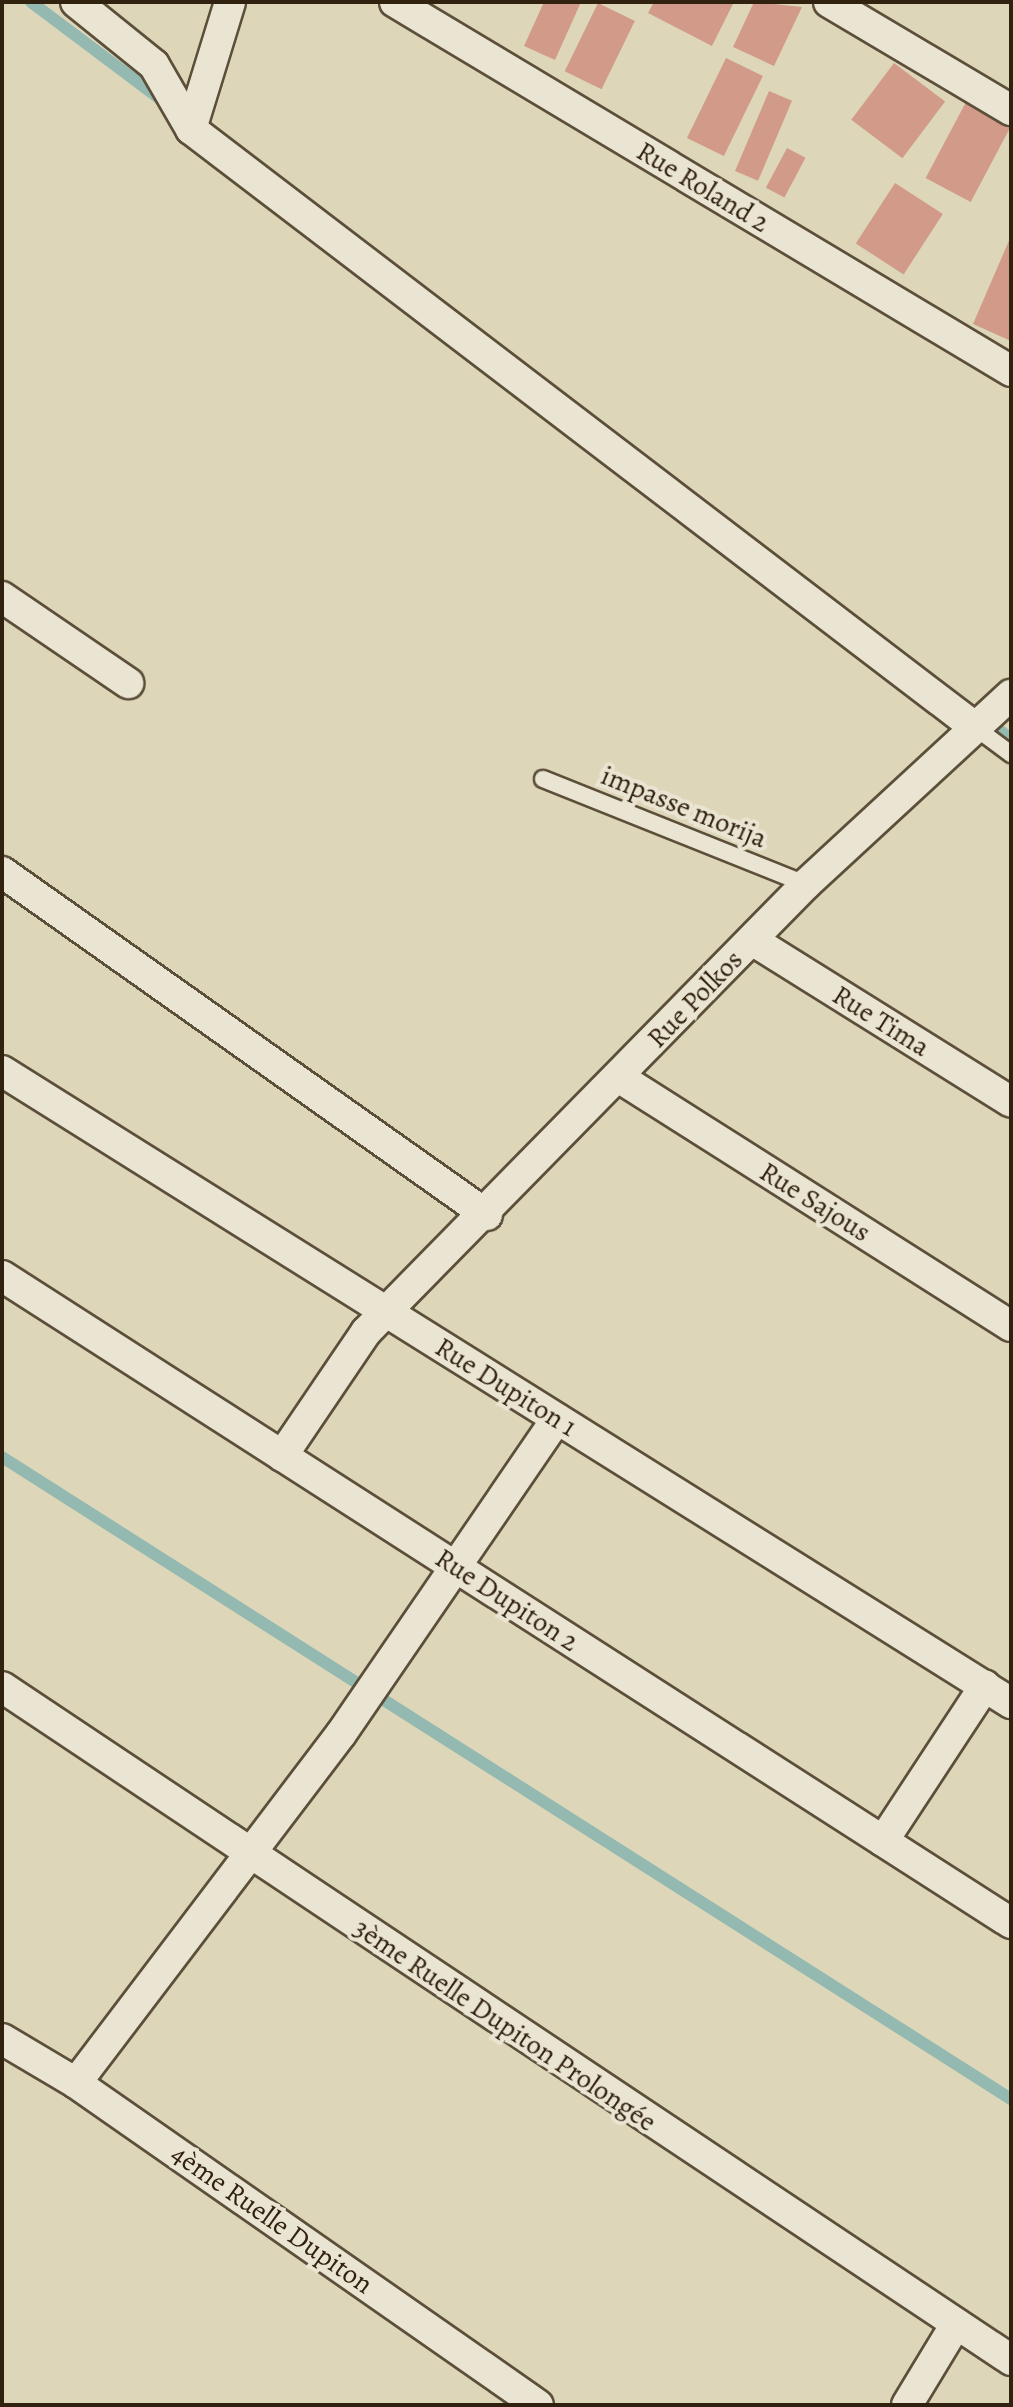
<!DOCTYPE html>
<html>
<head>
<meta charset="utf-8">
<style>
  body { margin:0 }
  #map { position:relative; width:1013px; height:2407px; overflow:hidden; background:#ded6b9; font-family:Alegreya,serif }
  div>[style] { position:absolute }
  .stream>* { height:12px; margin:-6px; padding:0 6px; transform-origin:6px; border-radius:6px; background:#93b9b1 }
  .building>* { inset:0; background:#d19a89; transform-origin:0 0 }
  .roads { filter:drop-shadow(2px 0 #5c4f3a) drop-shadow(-2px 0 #5c4f3a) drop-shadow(0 2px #5c4f3a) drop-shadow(0 -2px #5c4f3a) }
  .lane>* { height:16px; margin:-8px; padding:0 8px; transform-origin:8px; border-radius:8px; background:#eae4d2 }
  .street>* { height:30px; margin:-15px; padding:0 15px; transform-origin:15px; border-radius:15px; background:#eae4d2 }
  span { translate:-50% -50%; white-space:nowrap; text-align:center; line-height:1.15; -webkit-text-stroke:8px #eae4d2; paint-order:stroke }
  .street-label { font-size:28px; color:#31220f }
  .frame { position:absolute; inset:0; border:4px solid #31220f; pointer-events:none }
</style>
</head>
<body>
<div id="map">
  <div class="stream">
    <div style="left:31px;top:2px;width:166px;rotate:36.9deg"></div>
    <div style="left:985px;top:719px;width:33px;rotate:38deg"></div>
    <div style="left:2px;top:1457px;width:1196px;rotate:32.47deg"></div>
  </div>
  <div class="building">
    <div style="clip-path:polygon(544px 2px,581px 2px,555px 60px,524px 46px)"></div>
    <div style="clip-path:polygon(654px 2px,734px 2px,712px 46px,648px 13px)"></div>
    <div style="clip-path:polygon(754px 2px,802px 7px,774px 66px,733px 47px)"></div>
    <div style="left:598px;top:3px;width:41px;height:76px;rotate:26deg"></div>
    <div style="left:726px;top:58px;width:41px;height:89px;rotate:26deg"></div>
    <div style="left:894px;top:63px;width:64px;height:71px;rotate:37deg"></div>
    <div style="left:769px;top:91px;width:25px;height:87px;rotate:23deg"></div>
    <div style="left:966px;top:102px;width:51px;height:86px;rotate:28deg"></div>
    <div style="left:787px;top:148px;width:21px;height:45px;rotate:28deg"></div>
    <div style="left:895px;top:183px;width:57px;height:72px;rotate:33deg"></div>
    <div style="clip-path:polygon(1011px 236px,1011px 341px,973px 324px)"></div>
  </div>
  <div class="roads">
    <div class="lane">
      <div style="left:972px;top:725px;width:49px;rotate:36.6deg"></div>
      <div style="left:543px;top:779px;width:283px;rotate:21.8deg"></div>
    </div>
    <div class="street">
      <div style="left:76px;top:2px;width:100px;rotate:38.9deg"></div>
      <div style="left:154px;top:65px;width:74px;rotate:60deg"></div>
      <div style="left:191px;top:129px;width:982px;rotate:37.35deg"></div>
      <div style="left:395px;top:2px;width:718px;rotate:30.92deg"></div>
      <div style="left:829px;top:2px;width:212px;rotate:30.7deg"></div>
      <div style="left:191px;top:129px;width:133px;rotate:-72.9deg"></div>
      <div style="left:2px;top:597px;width:153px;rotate:34.3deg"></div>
      <div style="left:2px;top:872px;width:594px;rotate:35.27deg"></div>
      <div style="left:752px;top:940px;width:305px;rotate:32deg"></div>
      <div style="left:2px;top:1071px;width:1191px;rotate:32.06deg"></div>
      <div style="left:620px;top:1078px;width:463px;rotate:32.4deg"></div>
      <div style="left:2px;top:1276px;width:1199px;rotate:32.67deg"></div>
      <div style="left:282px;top:1456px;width:150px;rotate:-55.9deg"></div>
      <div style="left:366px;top:1332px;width:628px;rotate:-45.52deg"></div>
      <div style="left:806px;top:884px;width:279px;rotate:-42.7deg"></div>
      <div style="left:2px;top:1687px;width:1213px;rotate:33.7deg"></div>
      <div style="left:883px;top:1841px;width:186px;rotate:-56.7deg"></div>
      <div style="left:2px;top:2039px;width:86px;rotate:30.7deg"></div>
      <div style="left:76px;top:2083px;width:563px;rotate:34.88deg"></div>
      <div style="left:76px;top:2083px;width:438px;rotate:-52.8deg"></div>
      <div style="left:341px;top:1734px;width:382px;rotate:-55.6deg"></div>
      <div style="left:907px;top:2405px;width:95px;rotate:-58.8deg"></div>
    </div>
  </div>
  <div class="street-label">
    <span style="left:703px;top:187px;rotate:31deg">Rue Roland 2</span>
    <span style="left:684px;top:807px;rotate:22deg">impasse morija</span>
    <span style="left:695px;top:999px;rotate:-46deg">Rue Polkos</span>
    <span style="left:881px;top:1021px;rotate:32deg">Rue Tima</span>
    <span style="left:815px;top:1202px;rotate:32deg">Rue Sajous</span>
    <span style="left:506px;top:1387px;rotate:32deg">Rue Dupiton 1</span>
    <span style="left:507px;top:1600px;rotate:33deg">Rue Dupiton 2</span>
    <span style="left:505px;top:2025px;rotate:34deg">3ème Ruelle Dupiton Prolongée</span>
    <span style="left:272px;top:2219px;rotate:35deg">4ème Ruelle Dupiton</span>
  </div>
  <div class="frame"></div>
</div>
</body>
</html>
